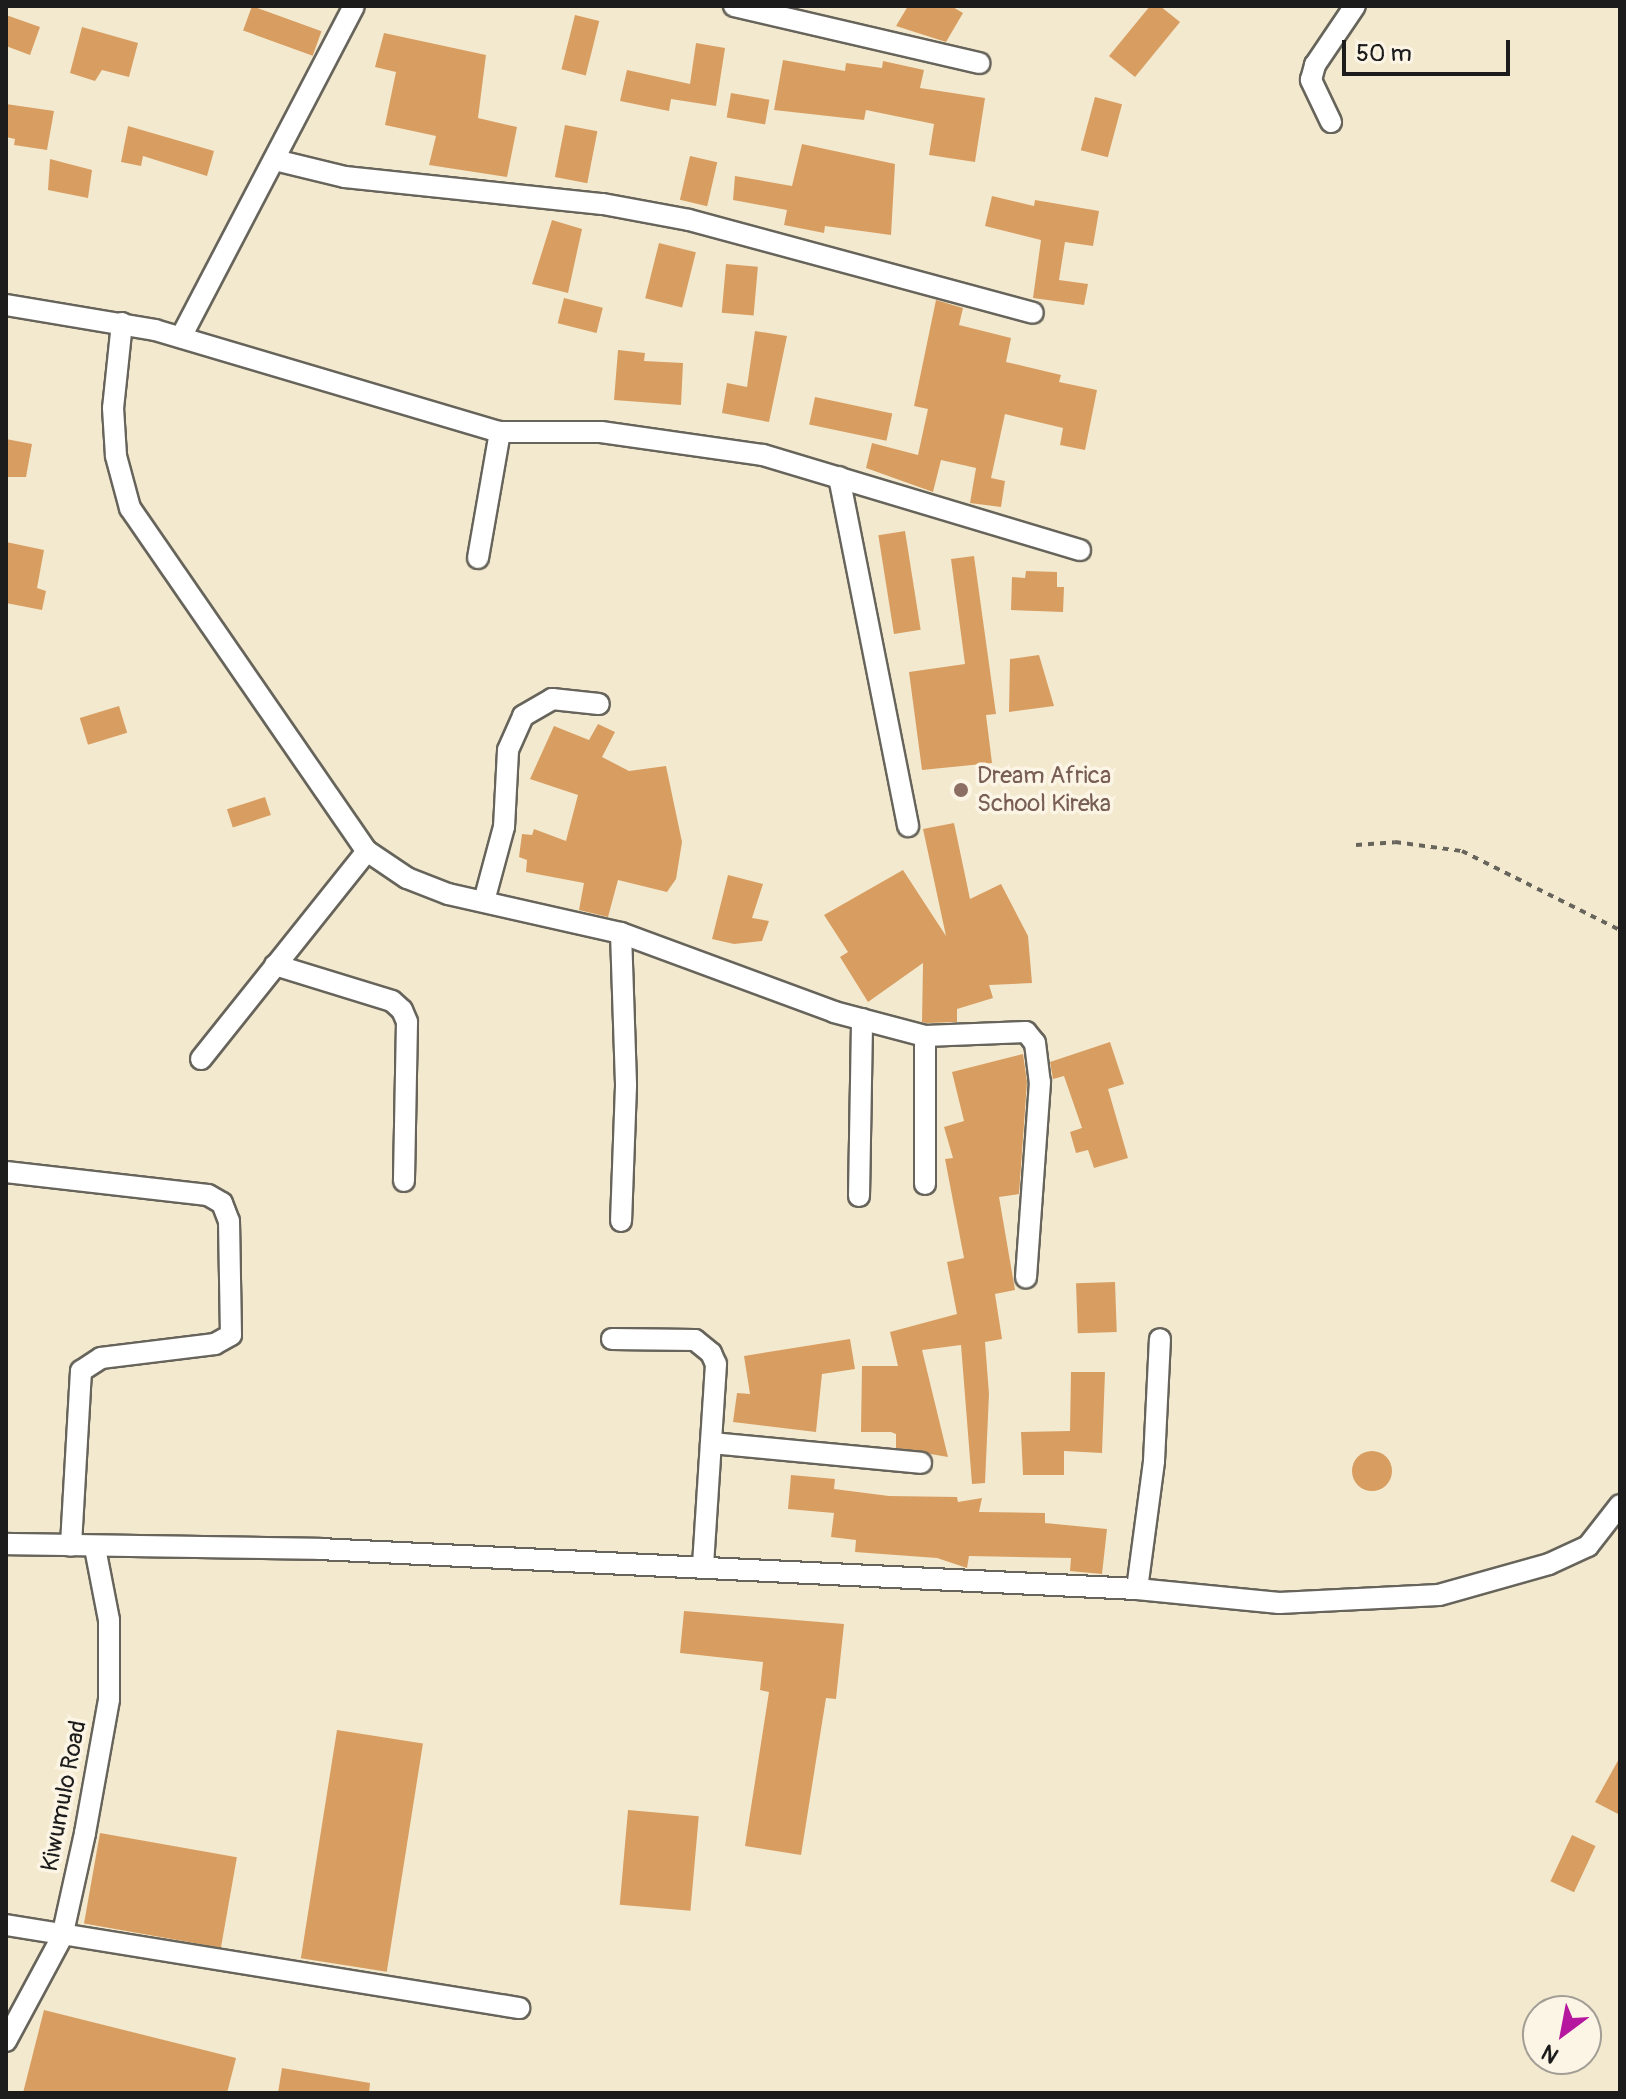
<!DOCTYPE html>
<html>
<head>
<meta charset="utf-8">
<style>
  body { margin:0 }
  #map { position:relative; width:1626px; height:2099px; overflow:hidden; background:#f3e9cf; font-family:Pangolin,sans-serif }
  div>[style] { position:absolute }
  .building>* { inset:0; background:#d89e61; transform-origin:0 0 }
  .round { border-radius:50% }
  .path>* { height:4px; margin-top:-2px; transform-origin:0; background:repeating-linear-gradient(90deg,#67645b 0 6px,transparent 0 12px) }
  .roads { filter:drop-shadow(2px 0 #67645b) drop-shadow(-2px 0 #67645b) drop-shadow(0 2px #67645b) drop-shadow(0 -2px #67645b) }
  .street>* { height:20px; margin:-10px; padding:0 10px; transform-origin:10px; border-radius:10px; background:#fff }
  .dots>* { width:22px; height:22px; translate:-50% -50%; box-sizing:border-box; border:4px solid #fcf5e5; border-radius:50% }
  span { translate:-50% -50%; white-space:nowrap; text-align:center; line-height:1.15; -webkit-text-stroke:7px #fcf5e5; paint-order:stroke }
  .education-label { font-size:24px; color:#785e54 }
  .left { translate:0 -50%; text-align:left }
  .street-label { font-size:24px; color:#1c1c1c }
  .frame { position:absolute; inset:0; border:8px solid #1c1c1c; pointer-events:none }
  .north { position:absolute; left:1522px; top:1995px; width:80px; height:80px; box-sizing:border-box; background:#fcf5e5; border:2px solid #a29e95; border-radius:50%; rotate:212deg; font-size:22px; font-weight:700; line-height:32px; text-align:center; color:#1c1c1c }
  .north::after { content:''; display:block; margin:auto; width:28px; height:36px; background:#b5179e; clip-path:polygon(50% 0,100% 100%,50% 72%,0 100%) }
  .scale { position:absolute; left:1342px; top:40px; width:168px; height:36px; box-sizing:border-box; border:4px solid #1c1c1c; border-top:0; padding-left:10px; font-size:24px; line-height:28px; white-space:nowrap; color:#1c1c1c; -webkit-text-stroke:6px #fcf5e5; paint-order:stroke }
</style>
</head>
<body>
<div id="map">
  <div class="building">
    <div style="left:252px;top:6px;width:74px;height:26px;rotate:20deg"></div>
    <div style="clip-path:polygon(908px 6px,951px 6px,963px 13px,946px 42px,896px 26px)"></div>
    <div style="clip-path:polygon(1150px 6px,1160px 6px,1180px 22px,1135px 77px,1109px 56px)"></div>
    <div style="clip-path:polygon(6px 15px,40px 27px,30px 55px,6px 46px)"></div>
    <div style="left:575px;top:15px;width:25px;height:56px;rotate:14deg"></div>
    <div style="clip-path:polygon(82px 27px,138px 43px,129px 77px,102px 70px,95px 81px,70px 73px)"></div>
    <div style="clip-path:polygon(384px 33px,486px 55px,478px 118px,517px 127px,507px 177px,429px 165px,436px 136px,385px 125px,396px 72px,375px 67px)"></div>
    <div style="clip-path:polygon(696px 43px,725px 48px,716px 106px,671px 99px,669px 111px,620px 101px,627px 70px,690px 84px)"></div>
    <div style="clip-path:polygon(783px 60px,845px 71px,846px 63px,882px 68px,883px 61px,924px 70px,920px 88px,985px 98px,975px 162px,929px 155px,934px 124px,866px 110px,864px 120px,774px 110px)"></div>
    <div style="left:731px;top:93px;width:39px;height:25px;rotate:10deg"></div>
    <div style="left:1095px;top:97px;width:28px;height:55px;rotate:15deg"></div>
    <div style="clip-path:polygon(6px 104px,54px 111px,47px 150px,14px 145px,15px 139px,6px 137px)"></div>
    <div style="left:565px;top:125px;width:33px;height:53px;rotate:11deg"></div>
    <div style="clip-path:polygon(128px 126px,214px 151px,207px 176px,143px 156px,141px 166px,121px 162px)"></div>
    <div style="clip-path:polygon(802px 144px,895px 164px,891px 235px,825px 226px,824px 233px,784px 225px,787px 210px,733px 200px,735px 176px,792px 186px)"></div>
    <div style="left:690px;top:156px;width:28px;height:45px;rotate:13deg"></div>
    <div style="clip-path:polygon(50px 159px,92px 170px,88px 198px,48px 190px)"></div>
    <div style="clip-path:polygon(992px 196px,1034px 206px,1035px 200px,1099px 211px,1093px 246px,1065px 242px,1059px 280px,1088px 284px,1084px 305px,1033px 298px,1041px 240px,985px 226px)"></div>
    <div style="clip-path:polygon(552px 220px,582px 229px,568px 293px,532px 284px)"></div>
    <div style="left:659px;top:243px;width:38px;height:57px;rotate:14deg"></div>
    <div style="left:726px;top:264px;width:32px;height:49px;rotate:5deg"></div>
    <div style="left:564px;top:298px;width:40px;height:26px;rotate:14deg"></div>
    <div style="clip-path:polygon(936px 300px,963px 308px,959px 325px,1011px 338px,1006px 362px,1061px 375px,1059px 382px,1097px 390px,1085px 450px,1060px 445px,1063px 428px,1005px 414px,991px 478px,1005px 481px,1001px 507px,970px 503px,976px 468px,941px 460px,933px 492px,866px 468px,872px 443px,918px 455px,928px 409px,914px 406px)"></div>
    <div style="clip-path:polygon(755px 331px,787px 336px,769px 422px,722px 413px,727px 383px,747px 387px)"></div>
    <div style="clip-path:polygon(618px 350px,645px 353px,644px 361px,683px 363px,681px 405px,614px 400px)"></div>
    <div style="left:815px;top:397px;width:79px;height:28px;rotate:12deg"></div>
    <div style="clip-path:polygon(6px 439px,32px 444px,26px 477px,6px 477px)"></div>
    <div style="left:905px;top:531px;width:100px;height:27px;rotate:81deg"></div>
    <div style="clip-path:polygon(6px 542px,44px 550px,37px 588px,46px 591px,42px 610px,6px 603px)"></div>
    <div style="clip-path:polygon(974px 556px,996px 714px,986px 715px,992px 763px,922px 770px,909px 672px,965px 664px,951px 559px)"></div>
    <div style="clip-path:polygon(1026px 571px,1057px 572px,1057px 587px,1064px 587px,1063px 612px,1011px 610px,1012px 577px,1025px 578px)"></div>
    <div style="clip-path:polygon(1039px 655px,1054px 706px,1009px 712px,1010px 659px)"></div>
    <div style="left:119px;top:706px;width:28px;height:41px;rotate:73deg"></div>
    <div style="clip-path:polygon(598px 724px,615px 732px,602px 757px,629px 771px,666px 766px,682px 842px,676px 879px,667px 892px,618px 880px,608px 917px,579px 910px,584px 883px,526px 872px,527px 860px,519px 857px,522px 834px,532px 835px,534px 829px,566px 841px,578px 795px,530px 779px,554px 726px,589px 740px)"></div>
    <div style="left:265px;top:797px;width:19px;height:40px;rotate:72deg"></div>
    <div style="clip-path:polygon(954px 823px,970px 899px,1001px 884px,1028px 936px,1032px 983px,989px 985px,993px 998px,957px 1009px,957px 1022px,926px 1023px,922px 1022px,923px 963px,868px 1002px,840px 957px,848px 952px,824px 915px,903px 870px,946px 936px,923px 829px)"></div>
    <div style="clip-path:polygon(728px 875px,763px 884px,752px 918px,769px 921px,762px 941px,734px 944px,712px 939px)"></div>
    <div style="clip-path:polygon(1110px 1042px,1124px 1084px,1108px 1089px,1128px 1158px,1094px 1168px,1088px 1150px,1076px 1153px,1070px 1132px,1082px 1128px,1064px 1076px,1053px 1079px,1050px 1062px)"></div>
    <div style="clip-path:polygon(1023px 1054px,1027px 1082px,1019px 1194px,999px 1197px,1015px 1290px,995px 1294px,1002px 1339px,985px 1342px,989px 1394px,985px 1483px,972px 1484px,961px 1345px,922px 1350px,948px 1457px,896px 1448px,896px 1434px,891px 1432px,861px 1432px,862px 1366px,898px 1366px,890px 1332px,957px 1314px,947px 1262px,964px 1258px,945px 1159px,953px 1158px,944px 1127px,964px 1121px,952px 1072px)"></div>
    <div style="left:1115px;top:1282px;width:50px;height:39px;rotate:88deg"></div>
    <div style="clip-path:polygon(850px 1339px,855px 1369px,822px 1374px,816px 1432px,733px 1422px,737px 1393px,750px 1394px,744px 1356px)"></div>
    <div style="clip-path:polygon(1071px 1372px,1105px 1372px,1102px 1453px,1064px 1451px,1064px 1475px,1023px 1475px,1021px 1432px,1070px 1431px)"></div>
    <div class="round" style="left:1352px;top:1451px;width:40px;height:40px"></div>
    <div style="clip-path:polygon(791px 1475px,835px 1479px,834px 1489px,889px 1496px,957px 1497px,958px 1502px,982px 1498px,979px 1512px,1045px 1513px,1045px 1523px,1107px 1529px,1102px 1574px,1070px 1571px,1071px 1558px,969px 1556px,967px 1568px,937px 1558px,855px 1552px,856px 1540px,831px 1537px,834px 1513px,788px 1509px)"></div>
    <div style="clip-path:polygon(684px 1611px,844px 1624px,836px 1699px,826px 1698px,801px 1855px,745px 1846px,769px 1692px,760px 1690px,763px 1662px,680px 1653px)"></div>
    <div style="left:337px;top:1730px;width:87px;height:231px;rotate:9deg"></div>
    <div style="clip-path:polygon(1620px 1757px,1620px 1815px,1595px 1802px)"></div>
    <div style="left:628px;top:1810px;width:71px;height:95px;rotate:5deg"></div>
    <div style="left:100px;top:1833px;width:139px;height:92px;rotate:10deg"></div>
    <div style="left:1572px;top:1835px;width:26px;height:51px;rotate:25deg"></div>
    <div style="clip-path:polygon(44px 2010px,236px 2058px,227px 2093px,23px 2093px)"></div>
    <div style="clip-path:polygon(282px 2068px,370px 2083px,369px 2093px,278px 2093px)"></div>
  </div>
  <div class="path">
    <div style="left:1356px;top:845px;width:39px;rotate:-4deg"></div>
    <div style="left:1395px;top:842px;width:68px;rotate:7.7deg"></div>
    <div style="left:1462px;top:851px;width:177px;rotate:26.6deg"></div>
  </div>
  <div class="roads">
    <div class="street">
      <div style="left:734px;top:6px;width:252px;rotate:13.1deg"></div>
      <div style="left:1331px;top:122px;width:47px;rotate:-115.5deg"></div>
      <div style="left:1311px;top:80px;width:16px;rotate:-75deg"></div>
      <div style="left:1315px;top:65px;width:71px;rotate:-55.9deg"></div>
      <div style="left:275px;top:160px;width:72px;rotate:13.7deg"></div>
      <div style="left:345px;top:177px;width:259px;rotate:6deg"></div>
      <div style="left:603px;top:204px;width:87px;rotate:10.5deg"></div>
      <div style="left:689px;top:220px;width:356px;rotate:15.1deg"></div>
      <div style="left:6px;top:305px;width:151px;rotate:9.5deg"></div>
      <div style="left:155px;top:330px;width:360px;rotate:16.5deg"></div>
      <div style="left:500px;top:432px;width:101px"></div>
      <div style="left:601px;top:432px;width:164px;rotate:8.1deg"></div>
      <div style="left:763px;top:455px;width:331px;rotate:16.7deg"></div>
      <div style="left:122px;top:323px;width:85px;rotate:96deg"></div>
      <div style="left:113px;top:408px;width:48px;rotate:86.4deg"></div>
      <div style="left:116px;top:456px;width:54px;rotate:74.9deg"></div>
      <div style="left:130px;top:508px;width:417px;rotate:55.4deg"></div>
      <div style="left:367px;top:851px;width:48px;rotate:34deg"></div>
      <div style="left:407px;top:878px;width:44px;rotate:21.3deg"></div>
      <div style="left:448px;top:894px;width:177px;rotate:12.7deg"></div>
      <div style="left:621px;top:933px;width:227px;rotate:20.3deg"></div>
      <div style="left:834px;top:1012px;width:94px;rotate:14.8deg"></div>
      <div style="left:925px;top:1036px;width:101px;rotate:-2.3deg"></div>
      <div style="left:1026px;top:1032px;width:14px;rotate:51deg"></div>
      <div style="left:1035px;top:1043px;width:39px;rotate:83deg"></div>
      <div style="left:1040px;top:1082px;width:196px;rotate:94.1deg"></div>
      <div style="left:181px;top:337px;width:373px;rotate:-62.4deg"></div>
      <div style="left:839px;top:477px;width:356px;rotate:78.8deg"></div>
      <div style="left:478px;top:558px;width:128px;rotate:-80.1deg"></div>
      <div style="left:484px;top:901px;width:77px;rotate:-74.9deg"></div>
      <div style="left:504px;top:827px;width:77px;rotate:-87deg"></div>
      <div style="left:508px;top:750px;width:37px;rotate:-66deg"></div>
      <div style="left:523px;top:716px;width:34px;rotate:-30deg"></div>
      <div style="left:552px;top:699px;width:47px;rotate:6.1deg"></div>
      <div style="left:621px;top:933px;width:153px;rotate:88.1deg"></div>
      <div style="left:626px;top:1086px;width:135px;rotate:92.1deg"></div>
      <div style="left:275px;top:965px;width:122px;rotate:17.1deg"></div>
      <div style="left:392px;top:1001px;width:13px;rotate:42deg"></div>
      <div style="left:402px;top:1010px;width:13px;rotate:67deg"></div>
      <div style="left:407px;top:1022px;width:159px;rotate:91.1deg"></div>
      <div style="left:201px;top:1059px;width:266px;rotate:-51.4deg"></div>
      <div style="left:6px;top:1172px;width:203px;rotate:6.5deg"></div>
      <div style="left:208px;top:1195px;width:16px;rotate:30deg"></div>
      <div style="left:222px;top:1203px;width:19px;rotate:69deg"></div>
      <div style="left:229px;top:1221px;width:114px;rotate:89deg"></div>
      <div style="left:231px;top:1335px;width:18px;rotate:151deg"></div>
      <div style="left:215px;top:1344px;width:115px;rotate:173deg"></div>
      <div style="left:101px;top:1358px;width:24px;rotate:147deg"></div>
      <div style="left:81px;top:1371px;width:175px;rotate:93.3deg"></div>
      <div style="left:925px;top:1184px;width:148px;rotate:-90deg"></div>
      <div style="left:859px;top:1196px;width:177px;rotate:-89deg"></div>
      <div style="left:612px;top:1339px;width:83px;rotate:0.7deg"></div>
      <div style="left:695px;top:1340px;width:21px;rotate:39deg"></div>
      <div style="left:711px;top:1353px;width:12px;rotate:66deg"></div>
      <div style="left:716px;top:1364px;width:203px;rotate:93.7deg"></div>
      <div style="left:711px;top:1443px;width:211px;rotate:5.4deg"></div>
      <div style="left:6px;top:1544px;width:313px;rotate:0.9deg"></div>
      <div style="left:319px;top:1549px;width:819px;rotate:2.8deg"></div>
      <div style="left:1137px;top:1589px;width:143px;rotate:5.6deg"></div>
      <div style="left:1279px;top:1603px;width:160px;rotate:-2.9deg"></div>
      <div style="left:1439px;top:1595px;width:114px;rotate:-15.7deg"></div>
      <div style="left:1549px;top:1564px;width:43px;rotate:-24.8deg"></div>
      <div style="left:1588px;top:1546px;width:52px;rotate:-52deg"></div>
      <div style="left:1137px;top:1589px;width:129px;rotate:-82.4deg"></div>
      <div style="left:1154px;top:1461px;width:122px;rotate:-87.2deg"></div>
      <div style="left:6px;top:1925px;width:520px;rotate:9.19deg"></div>
      <div style="left:6px;top:2041px;width:118px;rotate:-61.7deg"></div>
      <div style="left:62px;top:1937px;width:107px;rotate:-77.5deg"></div>
      <div style="left:85px;top:1833px;width:136px;rotate:-79.8deg"></div>
      <div style="left:109px;top:1699px;width:79px;rotate:-90deg"></div>
      <div style="left:109px;top:1620px;width:73px;rotate:-101deg"></div>
    </div>
  </div>
  <div class="dots">
    <div style="left:961px;top:790px;background:#8d6e63"></div>
  </div>
  <div class="education-label">
    <span class="left" style="left:977px;top:790px">Dream Africa<br>School Kireka</span>
  </div>
  <div class="street-label">
    <span style="left:64px;top:1796px;rotate:-79deg">Kiwumulo Road</span>
  </div>
  <div class="frame"></div>
  <div class="north">N</div>
  <div class="scale">50 m</div>
</div>
</body>
</html>
